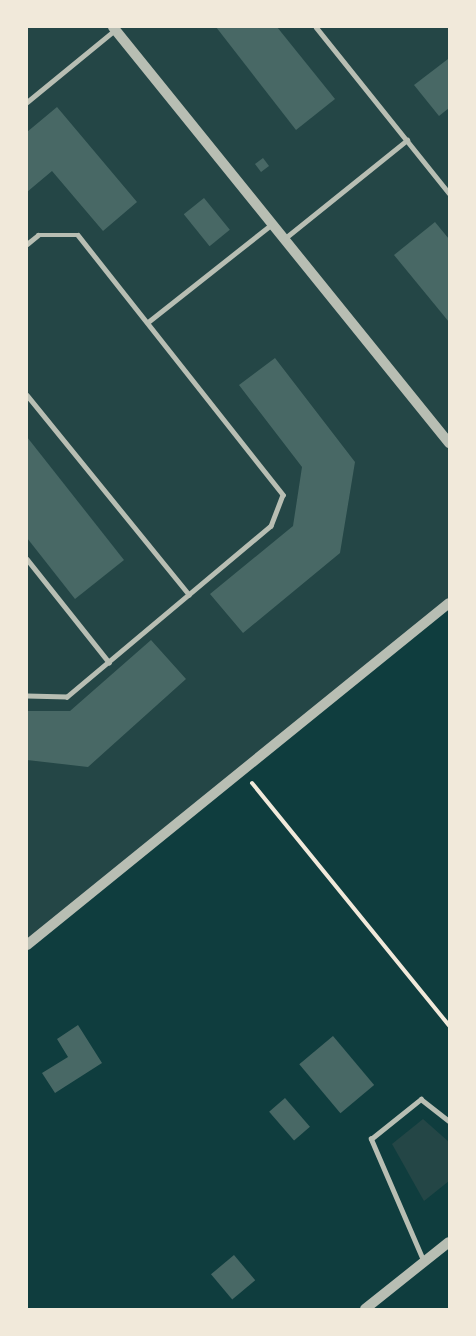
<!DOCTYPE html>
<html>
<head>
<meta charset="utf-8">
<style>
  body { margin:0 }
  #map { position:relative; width:476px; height:1336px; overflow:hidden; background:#0f3d3e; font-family:Lato,sans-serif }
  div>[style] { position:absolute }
  .green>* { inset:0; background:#244646 }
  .building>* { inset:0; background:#486865; transform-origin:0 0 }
  .path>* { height:4px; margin:-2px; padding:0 2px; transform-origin:2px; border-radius:2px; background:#f1e9da }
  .service>* { height:4.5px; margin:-2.25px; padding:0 2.25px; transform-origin:2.25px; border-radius:2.25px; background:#b8beb3 }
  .tertiary>* { height:10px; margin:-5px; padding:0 5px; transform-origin:5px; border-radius:5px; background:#b8beb3 }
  span { translate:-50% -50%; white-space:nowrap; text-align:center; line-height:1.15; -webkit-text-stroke:4.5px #f1e9da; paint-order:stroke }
  .frame { position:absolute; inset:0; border:28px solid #f1e9da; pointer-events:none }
</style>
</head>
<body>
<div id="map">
  <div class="green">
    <div style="clip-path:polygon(27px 27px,449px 27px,449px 603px,27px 945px)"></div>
    <div style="clip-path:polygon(423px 1119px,449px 1142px,449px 1181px,424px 1201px,392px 1144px)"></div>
  </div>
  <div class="building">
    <div style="clip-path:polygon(216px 27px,277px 27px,335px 99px,296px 130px)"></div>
    <div style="clip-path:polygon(448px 59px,449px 108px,439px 116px,414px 85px)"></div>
    <div style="clip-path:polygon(57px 107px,137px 202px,103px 231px,52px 171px,27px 192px,27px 132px)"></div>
    <div style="left:263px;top:158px;width:10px;height:10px;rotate:53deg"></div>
    <div style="left:204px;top:198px;width:41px;height:26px;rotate:51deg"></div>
    <div style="clip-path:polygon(435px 222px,449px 239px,449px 322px,394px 255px)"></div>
    <div style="clip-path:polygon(275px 358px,355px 462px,340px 553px,243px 633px,210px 594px,293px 526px,302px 467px,239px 385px)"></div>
    <div style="clip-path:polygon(27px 437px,124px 560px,75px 599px,27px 538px)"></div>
    <div style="clip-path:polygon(151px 640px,186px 679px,88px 767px,27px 760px,27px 711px,70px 711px)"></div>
    <div style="clip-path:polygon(78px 1025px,102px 1063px,55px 1093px,42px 1073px,68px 1057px,57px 1039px)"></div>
    <div style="left:333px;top:1036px;width:64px;height:44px;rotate:50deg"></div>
    <div style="left:285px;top:1098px;width:38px;height:21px;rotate:49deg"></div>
    <div style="left:234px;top:1255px;width:33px;height:30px;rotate:50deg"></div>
  </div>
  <div class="path">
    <div style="left:252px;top:783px;width:312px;rotate:50.9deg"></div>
  </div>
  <div class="service">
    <div style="left:316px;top:27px;width:213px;rotate:51.3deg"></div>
    <div style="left:27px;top:102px;width:114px;rotate:-39.3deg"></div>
    <div style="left:284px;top:239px;width:158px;rotate:-38.8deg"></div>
    <div style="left:27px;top:244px;width:14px;rotate:-39deg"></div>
    <div style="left:38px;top:235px;width:40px"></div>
    <div style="left:78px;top:235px;width:331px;rotate:51.7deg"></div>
    <div style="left:283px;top:495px;width:33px;rotate:111deg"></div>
    <div style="left:271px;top:526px;width:266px;rotate:140deg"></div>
    <div style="left:67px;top:697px;width:40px;rotate:-178.6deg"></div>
    <div style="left:148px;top:322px;width:158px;rotate:-38.3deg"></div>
    <div style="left:27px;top:395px;width:257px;rotate:50.9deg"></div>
    <div style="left:27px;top:559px;width:132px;rotate:51.5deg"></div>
    <div style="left:423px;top:1260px;width:132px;rotate:-113.3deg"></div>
    <div style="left:371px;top:1139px;width:64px;rotate:-38.7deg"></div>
    <div style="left:421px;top:1099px;width:36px;rotate:38deg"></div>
  </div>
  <div class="tertiary">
    <div style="left:113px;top:27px;width:535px;rotate:51.07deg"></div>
    <div style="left:27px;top:945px;width:543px;rotate:-39.02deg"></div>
    <div style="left:365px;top:1309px;width:107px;rotate:-38.6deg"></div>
  </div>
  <div class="frame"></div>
</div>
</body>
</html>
